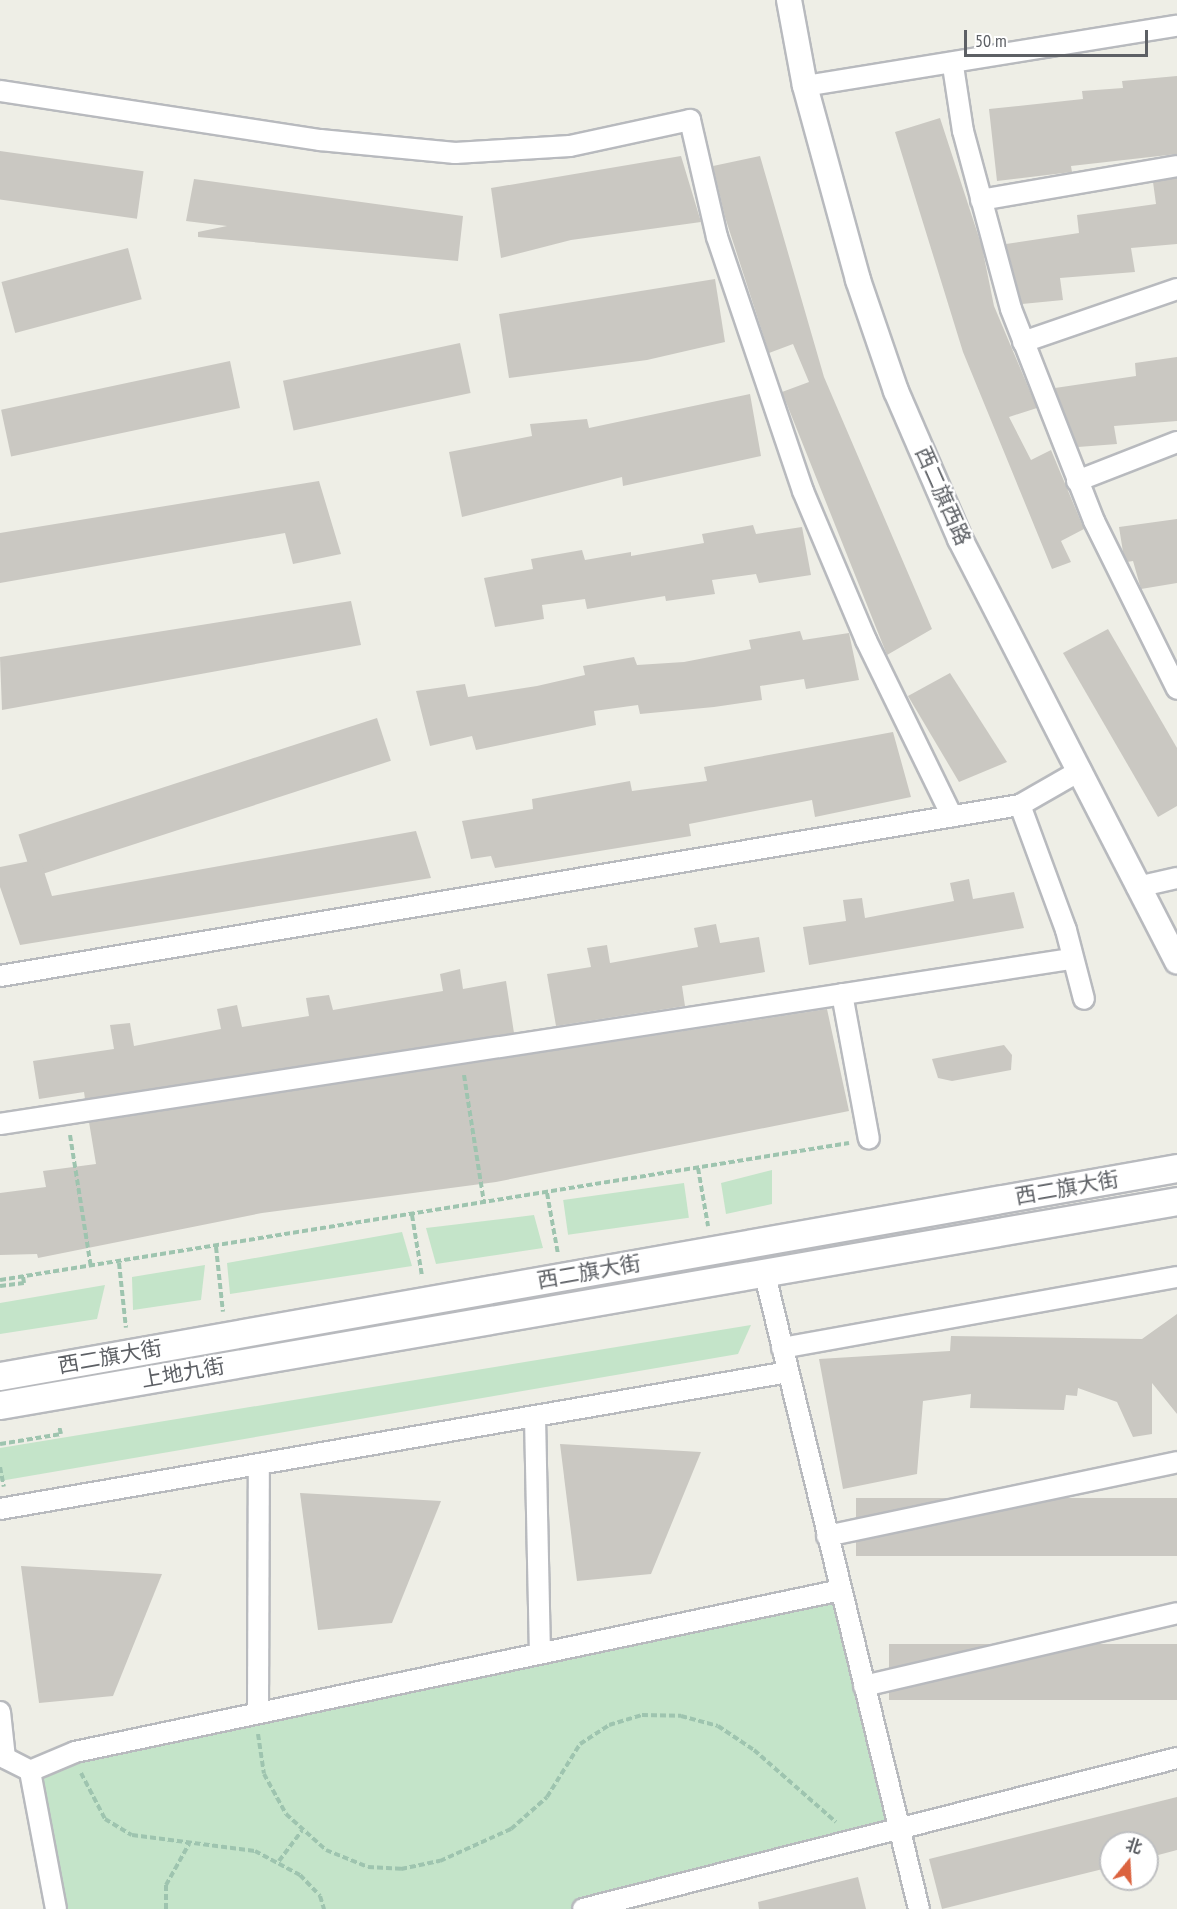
<!DOCTYPE html>
<html>
<head>
<meta charset="utf-8">
<style>
  body { margin:0 }
  #map { position:relative; width:1177px; height:1909px; overflow:hidden; background:#eeeee6; font-family:"PT Sans Narrow","Noto Sans SC",sans-serif }
  div>[style] { position:absolute }
  .green>* { inset:0; background:#c4e4c9; transform-origin:0 0 }
  .building>* { inset:0; background:#cac8c2; transform-origin:0 0 }
  .path>* { height:4px; margin-top:-2px; transform-origin:0; background:repeating-linear-gradient(90deg,#9ec4af 0 6px,transparent 0 9px) }
  .roads { filter:drop-shadow(2px 0 #b8babe) drop-shadow(-2px 0 #b8babe) drop-shadow(0 2px #b8babe) drop-shadow(0 -2px #b8babe) }
  .minor>* { height:20px; margin:-10px; padding:0 10px; transform-origin:10px; border-radius:10px; background:#fff }
  .tertiary>* { height:24px; margin:-12px; padding:0 12px; transform-origin:12px; border-radius:12px; background:#fff }
  .secondary>* { height:27px; margin:-13.5px; padding:0 13.5px; transform-origin:13.5px; border-radius:13.5px; background:#fff }
  span { translate:-50% -50%; white-space:nowrap; text-align:center; line-height:1.15; -webkit-text-stroke:4.5px #fff; paint-order:stroke }
  .street-label { font-size:21px; color:#5d6065 }
  .north { position:absolute; left:1099px; top:1831px; width:60px; height:60px; box-sizing:border-box; background:#fff; border:2px solid #bebfc1; border-radius:50%; rotate:18deg; font-size:16px; font-weight:700; line-height:24px; text-align:center; color:#5d6065 }
  .north::after { content:''; display:block; margin:auto; width:21px; height:27px; background:#db633f; clip-path:polygon(50% 0,100% 100%,50% 72%,0 100%) }
  .scale { position:absolute; left:964px; top:30px; width:184px; height:27px; box-sizing:border-box; border:3px solid #5d6065; border-top:0; padding-left:8px; font-size:18px; line-height:21px; white-space:nowrap; color:#5d6065; -webkit-text-stroke:4px #fff; paint-order:stroke }
</style>
</head>
<body>
<div id="map">
  <div class="green">
    <div style="clip-path:polygon(772px 1170px,772px 1204px,726px 1214px,721px 1183px)"></div>
    <div style="left:684px;top:1183px;width:35px;height:122px;rotate:82deg"></div>
    <div style="clip-path:polygon(534px 1215px,543px 1248px,436px 1264px,426px 1228px)"></div>
    <div style="clip-path:polygon(402px 1232px,412px 1266px,230px 1294px,227px 1263px)"></div>
    <div style="clip-path:polygon(205px 1265px,201px 1300px,133px 1310px,132px 1277px)"></div>
    <div style="clip-path:polygon(105px 1285px,97px 1319px,0 1334px,0 1303px)"></div>
    <div style="clip-path:polygon(751px 1325px,738px 1354px,0 1481px,0 1448px)"></div>
    <div style="clip-path:polygon(841px 1590px,901px 1831px,583px 1909px,56px 1909px,30px 1771px)"></div>
  </div>
  <div class="building">
    <div style="clip-path:polygon(1177px 76px,1177px 154px,1071px 166px,1072px 172px,997px 181px,989px 109px,1083px 99px,1082px 91px,1123px 88px,1122px 81px)"></div>
    <div style="clip-path:polygon(940px 118px,982px 247px,994px 306px,1037px 408px,1009px 417px,1031px 460px,1051px 450px,1084px 529px,1061px 541px,1071px 562px,1052px 569px,963px 352px,895px 132px)"></div>
    <div style="left:0;top:151px;width:145px;height:48px;rotate:8deg"></div>
    <div style="clip-path:polygon(681px 156px,701px 222px,571px 240px,501px 258px,491px 188px)"></div>
    <div style="clip-path:polygon(760px 156px,824px 377px,932px 629px,887px 655px,782px 392px,809px 382px,793px 344px,769px 353px,725px 217px,713px 166px)"></div>
    <div style="clip-path:polygon(1177px 178px,1177px 244px,1131px 248px,1135px 272px,1060px 278px,1063px 300px,1022px 304px,1006px 244px,1079px 233px,1077px 215px,1156px 204px,1153px 182px)"></div>
    <div style="clip-path:polygon(194px 179px,463px 216px,458px 261px,198px 237px,198px 232px,227px 226px,186px 221px)"></div>
    <div style="left:128px;top:248px;width:53px;height:131px;rotate:75deg"></div>
    <div style="clip-path:polygon(715px 279px,725px 342px,647px 360px,509px 378px,499px 314px)"></div>
    <div style="left:460px;top:343px;width:51px;height:181px;rotate:78deg"></div>
    <div style="clip-path:polygon(1177px 357px,1177px 421px,1114px 426px,1117px 444px,1078px 447px,1055px 388px,1136px 376px,1135px 363px)"></div>
    <div style="left:230px;top:361px;width:48px;height:234px;rotate:78deg"></div>
    <div style="clip-path:polygon(750px 394px,761px 456px,623px 486px,622px 477px,462px 517px,449px 452px,532px 436px,530px 424px,587px 419px,589px 428px)"></div>
    <div style="clip-path:polygon(319px 481px,341px 554px,293px 564px,285px 533px,0 583px,0 533px)"></div>
    <div style="clip-path:polygon(1177px 519px,1177px 583px,1141px 589px,1133px 561px,1127px 562px,1123px 552px,1119px 527px)"></div>
    <div style="clip-path:polygon(753px 525px,756px 534px,802px 527px,811px 575px,759px 583px,756px 574px,712px 580px,715px 594px,666px 601px,665px 596px,587px 609px,585px 599px,542px 605px,544px 619px,495px 627px,484px 578px,533px 569px,531px 559px,582px 550px,585px 560px,631px 552px,631px 556px,704px 543px,702px 534px)"></div>
    <div style="clip-path:polygon(351px 601px,361px 645px,2px 710px,0 657px)"></div>
    <div style="clip-path:polygon(1108px 629px,1177px 748px,1177px 806px,1158px 817px,1063px 653px)"></div>
    <div style="clip-path:polygon(800px 631px,803px 640px,849px 633px,859px 680px,806px 689px,804px 679px,760px 686px,762px 700px,714px 707px,640px 714px,638px 705px,594px 711px,596px 725px,476px 750px,472px 736px,430px 746px,416px 691px,465px 684px,468px 697px,537px 686px,585px 675px,583px 666px,634px 657px,637px 665px,684px 662px,751px 649px,749px 640px)"></div>
    <div style="clip-path:polygon(950px 673px,1007px 762px,959px 782px,908px 696px)"></div>
    <div style="left:377px;top:718px;width:45px;height:377px;rotate:72deg"></div>
    <div style="clip-path:polygon(893px 732px,911px 797px,815px 817px,812px 800px,689px 824px,691px 836px,495px 868px,491px 856px,471px 859px,462px 821px,533px 809px,532px 799px,630px 781px,632px 791px,707px 781px,704px 767px)"></div>
    <div style="clip-path:polygon(416px 831px,431px 878px,20px 945px,0 887px,0 867px,40px 859px,52px 896px)"></div>
    <div style="clip-path:polygon(969px 879px,973px 899px,1014px 892px,1024px 928px,809px 965px,803px 927px,846px 921px,843px 900px,862px 898px,865px 918px,954px 901px,950px 883px)"></div>
    <div style="clip-path:polygon(716px 924px,720px 943px,759px 937px,765px 972px,682px 986px,685px 1006px,556px 1026px,547px 974px,591px 967px,587px 948px,607px 945px,610px 963px,698px 947px,694px 928px)"></div>
    <div style="clip-path:polygon(460px 969px,463px 989px,506px 981px,514px 1033px,85px 1099px,84px 1092px,39px 1099px,33px 1061px,114px 1049px,110px 1025px,130px 1023px,134px 1046px,221px 1029px,217px 1009px,237px 1005px,242px 1027px,309px 1016px,306px 998px,329px 995px,333px 1010px,443px 991px,440px 974px)"></div>
    <div style="clip-path:polygon(827px 1009px,849px 1111px,496px 1182px,262px 1213px,38px 1258px,37px 1254px,0 1255px,0 1193px,46px 1187px,43px 1171px,96px 1164px,89px 1122px)"></div>
    <div style="clip-path:polygon(1004px 1045px,1012px 1055px,1011px 1070px,952px 1081px,938px 1078px,932px 1059px)"></div>
    <div style="clip-path:polygon(1177px 1314px,1177px 1414px,1152px 1383px,1152px 1434px,1133px 1437px,1117px 1402px,1078px 1388px,1077px 1396px,1066px 1395px,1064px 1410px,970px 1408px,971px 1394px,923px 1401px,917px 1474px,843px 1489px,819px 1359px,950px 1351px,951px 1336px,1142px 1339px)"></div>
    <div style="clip-path:polygon(560px 1444px,701px 1452px,651px 1574px,577px 1581px)"></div>
    <div style="clip-path:polygon(300px 1493px,441px 1501px,392px 1623px,318px 1630px)"></div>
    <div style="left:1177px;top:1498px;width:58px;height:321px;rotate:90deg"></div>
    <div style="clip-path:polygon(21px 1566px,162px 1574px,113px 1696px,39px 1703px)"></div>
    <div style="left:1177px;top:1644px;width:56px;height:288px;rotate:90deg"></div>
    <div style="clip-path:polygon(1177px 1797px,1177px 1850px,1147px 1858px,1147px 1843px,1111px 1843px,1111px 1867px,942px 1909px,929px 1859px)"></div>
    <div style="clip-path:polygon(858px 1877px,866px 1909px,759px 1909px,758px 1902px)"></div>
  </div>
  <div class="path">
    <div style="left:464px;top:1075px;width:130px;rotate:81.1deg"></div>
    <div style="left:70px;top:1135px;width:134px;rotate:81deg"></div>
    <div style="left:698px;top:1168px;width:59px;rotate:80.2deg"></div>
    <div style="left:547px;top:1193px;width:62px;rotate:79.8deg"></div>
    <div style="left:412px;top:1215px;width:62px;rotate:80.7deg"></div>
    <div style="left:216px;top:1247px;width:65px;rotate:83.9deg"></div>
    <div style="left:119px;top:1263px;width:65px;rotate:83.9deg"></div>
    <div style="left:0;top:1280px;width:860px;rotate:-9.17deg"></div>
    <div style="left:0;top:1286px;width:24px;rotate:-7deg"></div>
    <div style="left:24px;top:1283px;width:6px;rotate:-99deg"></div>
    <div style="left:0;top:1444px;width:62px;rotate:-9.3deg"></div>
    <div style="left:61px;top:1434px;width:8px;rotate:-104deg"></div>
    <div style="left:0;top:1467px;width:20px;rotate:79deg"></div>
    <div style="left:258px;top:1734px;width:40px;rotate:81.5deg"></div>
    <div style="left:264px;top:1774px;width:46px;rotate:61.2deg"></div>
    <div style="left:286px;top:1814px;width:54px;rotate:42deg"></div>
    <div style="left:326px;top:1850px;width:45px;rotate:22deg"></div>
    <div style="left:368px;top:1867px;width:33px;rotate:3deg"></div>
    <div style="left:401px;top:1869px;width:40px;rotate:-12deg"></div>
    <div style="left:440px;top:1861px;width:78px;rotate:-24.3deg"></div>
    <div style="left:511px;top:1829px;width:48px;rotate:-41.6deg"></div>
    <div style="left:547px;top:1797px;width:62px;rotate:-58.1deg"></div>
    <div style="left:580px;top:1744px;width:35px;rotate:-33deg"></div>
    <div style="left:609px;top:1725px;width:34px;rotate:-17deg"></div>
    <div style="left:642px;top:1715px;width:39px;rotate:1deg"></div>
    <div style="left:681px;top:1716px;width:38px;rotate:15deg"></div>
    <div style="left:718px;top:1726px;width:43px;rotate:33.7deg"></div>
    <div style="left:754px;top:1750px;width:109px;rotate:41.3deg"></div>
    <div style="left:81px;top:1773px;width:52px;rotate:62.4deg"></div>
    <div style="left:105px;top:1819px;width:31px;rotate:31deg"></div>
    <div style="left:132px;top:1835px;width:124px;rotate:7.4deg"></div>
    <div style="left:255px;top:1851px;width:51px;rotate:28.1deg"></div>
    <div style="left:300px;top:1875px;width:29px;rotate:46deg"></div>
    <div style="left:320px;top:1896px;width:14px;rotate:73deg"></div>
    <div style="left:279px;top:1861px;width:38px;rotate:-53deg"></div>
    <div style="left:166px;top:1909px;width:24px;rotate:-90deg"></div>
    <div style="left:166px;top:1885px;width:47px;rotate:-60.7deg"></div>
  </div>
  <div class="roads">
    <div class="minor">
      <div style="left:953px;top:66px;width:66px;rotate:81.3deg"></div>
      <div style="left:963px;top:131px;width:184px;rotate:74.9deg"></div>
      <div style="left:1011px;top:309px;width:228px;rotate:68.6deg"></div>
      <div style="left:1094px;top:521px;width:187px;rotate:63.7deg"></div>
      <div style="left:805px;top:86px;width:377px;rotate:-9.2deg"></div>
      <div style="left:0;top:91px;width:324px;rotate:8.7deg"></div>
      <div style="left:320px;top:140px;width:136px;rotate:5.5deg"></div>
      <div style="left:455px;top:153px;width:115px;rotate:-3.5deg"></div>
      <div style="left:570px;top:146px;width:123px;rotate:-12.2deg"></div>
      <div style="left:690px;top:120px;width:120px;rotate:77deg"></div>
      <div style="left:717px;top:237px;width:268px;rotate:71.3deg"></div>
      <div style="left:803px;top:491px;width:162px;rotate:67.1deg"></div>
      <div style="left:866px;top:640px;width:196px;rotate:64deg"></div>
      <div style="left:981px;top:200px;width:199px;rotate:-9.8deg"></div>
      <div style="left:1023px;top:342px;width:163px;rotate:-19deg"></div>
      <div style="left:1077px;top:481px;width:107px;rotate:-21.3deg"></div>
      <div style="left:1020px;top:805px;width:133px;rotate:69.8deg"></div>
      <div style="left:1066px;top:930px;width:71px;rotate:75.4deg"></div>
      <div style="left:1137px;top:887px;width:41px;rotate:-12.7deg"></div>
      <div style="left:0;top:976px;width:1034px;rotate:-9.52deg"></div>
      <div style="left:1020px;top:805px;width:70px;rotate:-29.8deg"></div>
      <div style="left:842px;top:994px;width:147px;rotate:79.5deg"></div>
      <div style="left:0;top:1124px;width:1084px;rotate:-8.76deg"></div>
      <div style="left:765px;top:1275px;width:652px;rotate:76.35deg"></div>
      <div style="left:782px;top:1348px;width:401px;rotate:-10.2deg"></div>
      <div style="left:535px;top:1417px;width:236px;rotate:88.8deg"></div>
      <div style="left:0;top:1509px;width:800px;rotate:-9.86deg"></div>
      <div style="left:827px;top:1536px;width:358px;rotate:-11.9deg"></div>
      <div style="left:864px;top:1686px;width:321px;rotate:-13.1deg"></div>
      <div style="left:0;top:1712px;width:46px;rotate:83.8deg"></div>
      <div style="left:5px;top:1758px;width:28px;rotate:27deg"></div>
      <div style="left:258px;top:1713px;width:246px;rotate:-89.8deg"></div>
      <div style="left:56px;top:1909px;width:140px;rotate:-100.7deg"></div>
      <div style="left:30px;top:1771px;width:49px;rotate:-22.9deg"></div>
      <div style="left:75px;top:1752px;width:783px;rotate:-11.94deg"></div>
      <div style="left:583px;top:1909px;width:613px;rotate:-14.26deg"></div>
    </div>
    <div class="tertiary">
      <div style="left:789px;top:0;width:87px;rotate:79.5deg"></div>
      <div style="left:805px;top:86px;width:201px;rotate:74.7deg"></div>
      <div style="left:858px;top:280px;width:117px;rotate:71.1deg"></div>
      <div style="left:896px;top:391px;width:161px;rotate:66.6deg"></div>
      <div style="left:960px;top:539px;width:475px;rotate:62.8deg"></div>
    </div>
    <div class="secondary">
      <div style="left:0;top:1376px;width:1195px;rotate:-10.02deg"></div>
      <div style="left:0;top:1405px;width:1195px;rotate:-9.83deg"></div>
    </div>
  </div>
  <div class="street-label">
    <span style="left:943px;top:496px;rotate:66deg">西二旗西路</span>
    <span style="left:1067px;top:1188px;rotate:-10deg">西二旗大街</span>
    <span style="left:589px;top:1272px;rotate:-10deg">西二旗大街</span>
    <span style="left:110px;top:1357px;rotate:-10deg">西二旗大街</span>
    <span style="left:183px;top:1373px;rotate:-10deg">上地九街</span>
  </div>
  <div class="north">北</div>
  <div class="scale">50 m</div>
</div>
</body>
</html>
